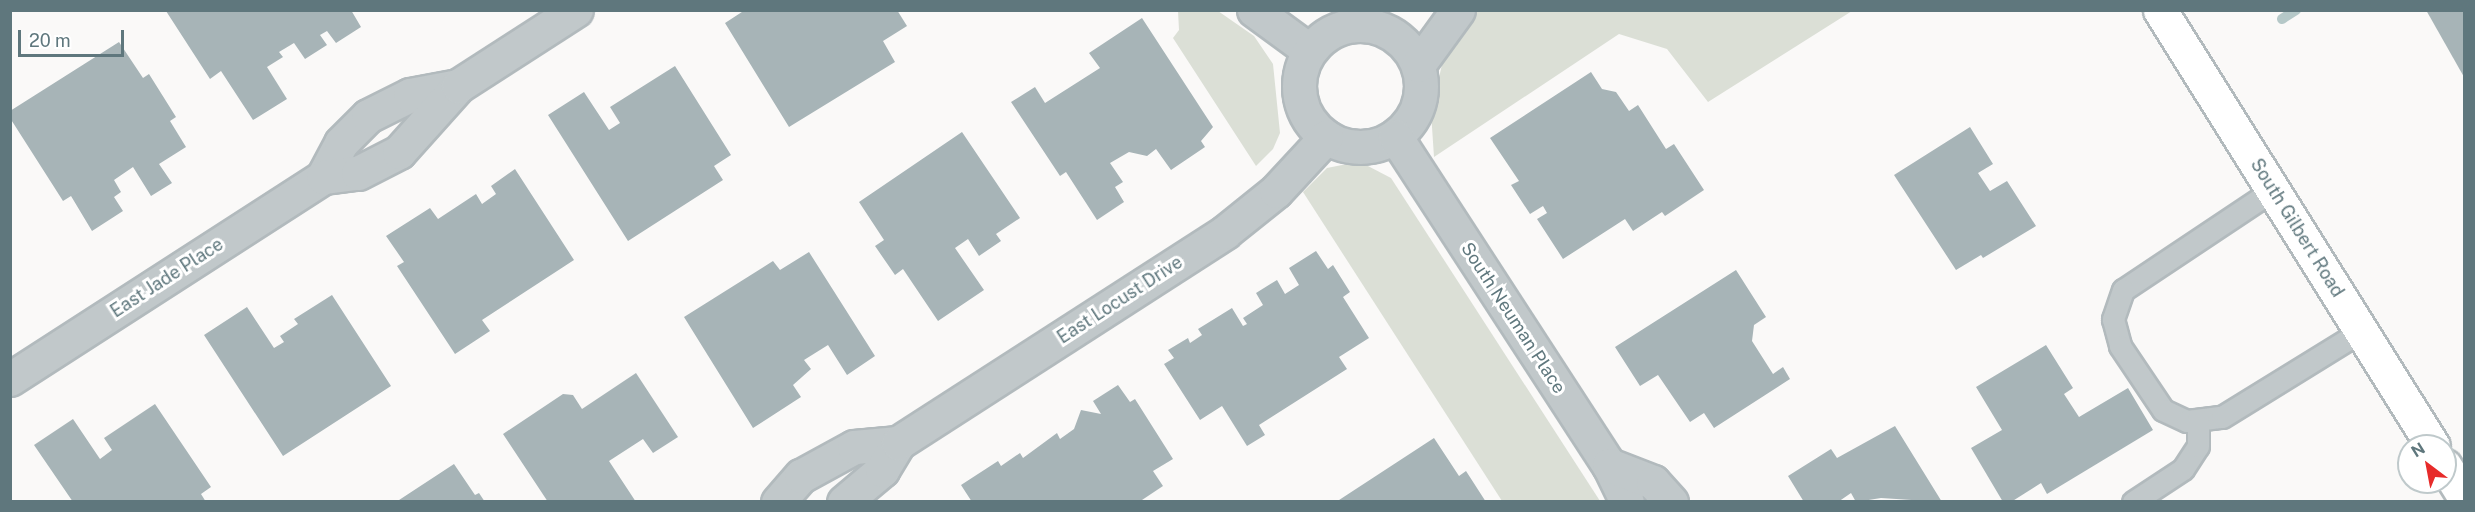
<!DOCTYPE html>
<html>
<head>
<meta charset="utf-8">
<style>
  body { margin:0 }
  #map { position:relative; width:2475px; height:512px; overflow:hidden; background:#faf9f8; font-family:"Public Sans",sans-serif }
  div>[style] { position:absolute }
  .green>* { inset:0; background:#dbdfd6 }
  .stream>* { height:10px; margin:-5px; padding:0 5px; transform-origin:5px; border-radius:5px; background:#b5c8c8 }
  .building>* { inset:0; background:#a7b4b7 }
  .roads { filter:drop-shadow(2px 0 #b2babd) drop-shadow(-2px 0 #b2babd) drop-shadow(0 2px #b2babd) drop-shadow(0 -2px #b2babd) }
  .service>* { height:21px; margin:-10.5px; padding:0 10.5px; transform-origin:10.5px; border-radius:10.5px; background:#c1c8ca }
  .minor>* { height:33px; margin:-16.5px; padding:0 16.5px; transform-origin:16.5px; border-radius:16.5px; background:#c1c8ca }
  .minor>.ring { margin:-16.5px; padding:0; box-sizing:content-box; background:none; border:33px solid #c1c8ca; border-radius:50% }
  .primary>* { height:33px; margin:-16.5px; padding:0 16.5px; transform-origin:16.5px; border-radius:16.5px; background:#fff }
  span { translate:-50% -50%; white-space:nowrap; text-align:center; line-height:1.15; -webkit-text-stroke:6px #fff; paint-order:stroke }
  .street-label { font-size:18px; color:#5f777d }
  .frame { position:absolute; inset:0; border:12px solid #5f777d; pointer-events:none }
  .north { position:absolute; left:2397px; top:434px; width:60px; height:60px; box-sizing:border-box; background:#fff; border:2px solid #bfc9cb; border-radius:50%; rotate:328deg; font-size:16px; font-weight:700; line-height:24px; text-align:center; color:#5f777d }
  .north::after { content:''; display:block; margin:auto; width:21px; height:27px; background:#e72b2a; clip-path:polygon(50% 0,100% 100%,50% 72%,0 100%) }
  .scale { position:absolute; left:18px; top:30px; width:106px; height:27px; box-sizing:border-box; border:3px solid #5f777d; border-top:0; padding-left:8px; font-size:18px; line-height:21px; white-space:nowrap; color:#5f777d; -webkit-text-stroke:4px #fff; paint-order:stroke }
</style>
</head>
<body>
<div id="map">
  <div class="green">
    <div style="clip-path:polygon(1178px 11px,1218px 11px,1254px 36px,1273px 64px,1280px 133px,1273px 149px,1256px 166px,1173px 38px,1179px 30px)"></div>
    <div style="clip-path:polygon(1476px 11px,1852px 11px,1708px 102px,1667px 49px,1619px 34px,1434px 157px,1431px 112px,1444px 56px)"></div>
    <div style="clip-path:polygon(1342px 165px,1366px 165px,1391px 178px,1600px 501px,1502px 501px,1303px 192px,1327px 168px)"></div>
  </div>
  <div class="stream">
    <div style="left:2282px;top:19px;width:17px;rotate:-33deg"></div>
  </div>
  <div class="building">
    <div style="clip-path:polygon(351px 10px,361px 27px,336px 43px,327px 31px,320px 35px,327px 45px,305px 59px,294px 43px,279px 52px,283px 57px,267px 67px,287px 99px,253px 120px,221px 71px,210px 79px,166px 11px)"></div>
    <div style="clip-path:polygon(745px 10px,897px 10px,907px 26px,883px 41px,895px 62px,789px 127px,725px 23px)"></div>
    <div style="clip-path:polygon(2426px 10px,2464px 10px,2464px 77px)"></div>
    <div style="clip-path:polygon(1142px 18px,1213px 127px,1201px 141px,1205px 147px,1171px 170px,1156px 149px,1147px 156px,1129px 152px,1110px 163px,1123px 182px,1115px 187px,1124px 202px,1097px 220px,1066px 172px,1060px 176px,1011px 102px,1035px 87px,1045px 103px,1100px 68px,1089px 53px)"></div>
    <div style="clip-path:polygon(119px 42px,143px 78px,149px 74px,176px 117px,170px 121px,186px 147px,159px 164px,172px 183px,151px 196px,133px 167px,114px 180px,121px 192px,114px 197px,123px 211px,92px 231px,71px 196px,63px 201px,10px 118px,10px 111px)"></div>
    <div style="clip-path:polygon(675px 66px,731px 155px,714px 166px,723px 180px,628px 241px,548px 115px,584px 92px,609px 130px,620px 123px,610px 107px)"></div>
    <div style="clip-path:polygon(1591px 72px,1602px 89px,1616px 92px,1629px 111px,1638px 105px,1666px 149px,1674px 144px,1704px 190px,1665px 216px,1662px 212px,1633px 231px,1625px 219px,1563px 259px,1537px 219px,1547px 213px,1543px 206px,1530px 214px,1511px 185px,1519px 181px,1490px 138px)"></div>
    <div style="clip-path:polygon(1970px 127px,1993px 164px,1978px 173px,1990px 191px,2007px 181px,2036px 226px,1983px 258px,1981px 255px,1956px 270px,1894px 175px)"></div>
    <div style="clip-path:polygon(962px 132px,1020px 218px,996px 234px,1001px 241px,979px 256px,968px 239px,955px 248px,984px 290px,938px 321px,903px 269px,895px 275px,875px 246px,884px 240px,859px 202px)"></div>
    <div style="clip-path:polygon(515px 169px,574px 260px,482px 320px,490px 331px,455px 354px,397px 266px,404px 262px,386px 236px,430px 208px,438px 219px,476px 194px,482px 204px,496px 194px,491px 186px)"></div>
    <div style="clip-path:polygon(1316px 251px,1328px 269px,1333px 265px,1350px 292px,1343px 297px,1369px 338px,1339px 357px,1347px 369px,1259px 425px,1265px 435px,1247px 446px,1222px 406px,1200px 420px,1164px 364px,1174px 358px,1168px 350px,1188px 338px,1190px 343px,1202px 335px,1198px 329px,1232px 308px,1243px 326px,1247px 324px,1243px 318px,1263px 305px,1256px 293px,1277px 280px,1285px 294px,1299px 285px,1289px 268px)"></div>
    <div style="clip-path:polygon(809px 252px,875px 356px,847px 375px,828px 345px,804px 360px,811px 369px,793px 385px,801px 397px,753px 428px,684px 317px,773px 261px,780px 270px)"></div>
    <div style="clip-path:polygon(1736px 270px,1766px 317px,1754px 325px,1752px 341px,1773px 374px,1783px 367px,1790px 379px,1714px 428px,1704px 413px,1690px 422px,1658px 375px,1640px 386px,1615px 347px)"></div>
    <div style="clip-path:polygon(332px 295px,391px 386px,283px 456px,204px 335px,247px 307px,274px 348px,284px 342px,280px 336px,298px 324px,294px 319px)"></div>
    <div style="clip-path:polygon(2046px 345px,2073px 388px,2064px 394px,2079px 417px,2128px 388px,2153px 430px,2047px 494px,2041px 483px,2011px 502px,2003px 502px,1971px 448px,2002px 430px,1976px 387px)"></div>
    <div style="clip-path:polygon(636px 373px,678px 437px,653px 453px,643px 439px,609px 461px,636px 502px,548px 502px,503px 434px,563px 394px,573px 395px,582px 409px)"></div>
    <div style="clip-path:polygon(1118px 385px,1130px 402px,1135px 399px,1173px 459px,1153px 471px,1163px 486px,1139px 502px,972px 502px,961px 485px,998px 461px,1001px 466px,1020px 453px,1023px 458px,1057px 433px,1060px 439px,1074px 429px,1081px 410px,1101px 414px,1093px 401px)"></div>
    <div style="clip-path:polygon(155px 404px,211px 487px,201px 494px,206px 502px,73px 502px,34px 445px,73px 419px,100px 459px,112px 450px,104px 438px)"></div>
    <div style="clip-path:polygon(1895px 426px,1942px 502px,1881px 498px,1856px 502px,1851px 493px,1838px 502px,1804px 502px,1788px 476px,1831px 449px,1837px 458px)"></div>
    <div style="clip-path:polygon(1434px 438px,1459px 476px,1466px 471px,1486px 502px,1336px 502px)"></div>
    <div style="clip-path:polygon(454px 464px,475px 495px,479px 493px,485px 502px,396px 502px)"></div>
  </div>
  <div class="roads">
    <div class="service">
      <div style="left:2273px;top:190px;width:180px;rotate:146.3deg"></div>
      <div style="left:2123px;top:290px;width:31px;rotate:109deg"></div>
      <div style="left:2113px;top:319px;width:28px;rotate:75deg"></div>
      <div style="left:2120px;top:346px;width:77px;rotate:56.1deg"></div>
      <div style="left:2163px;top:410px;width:26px;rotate:25deg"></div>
      <div style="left:2187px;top:421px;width:35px;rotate:-7deg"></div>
      <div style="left:2222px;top:417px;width:163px;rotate:-31.7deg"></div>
      <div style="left:2133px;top:502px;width:60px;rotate:-33.4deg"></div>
      <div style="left:2183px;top:469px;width:27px;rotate:-57deg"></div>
      <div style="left:2198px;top:446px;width:26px;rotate:-90deg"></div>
    </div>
    <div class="minor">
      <div style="left:1254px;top:10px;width:69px;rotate:36.2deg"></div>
      <div class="ring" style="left:1299px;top:25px;width:89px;height:89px"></div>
      <div style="left:1418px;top:65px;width:68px;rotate:-54deg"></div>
      <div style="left:1395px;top:136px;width:392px;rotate:57deg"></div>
      <div style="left:1609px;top:465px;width:41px;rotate:64.1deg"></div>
      <div style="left:323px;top:177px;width:38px;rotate:-62deg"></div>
      <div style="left:341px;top:143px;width:38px;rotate:-45deg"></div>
      <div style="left:368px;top:116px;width:47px;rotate:-26.6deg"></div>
      <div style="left:410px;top:95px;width:49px;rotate:-10.6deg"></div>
      <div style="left:10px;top:379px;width:373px;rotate:-32.8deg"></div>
      <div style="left:323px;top:177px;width:35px;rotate:-7deg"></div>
      <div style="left:358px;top:173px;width:46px;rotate:-27.1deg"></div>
      <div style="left:399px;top:152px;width:89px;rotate:-48.2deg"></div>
      <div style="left:458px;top:86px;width:140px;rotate:-32.8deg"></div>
      <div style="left:1609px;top:465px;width:47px;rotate:21.1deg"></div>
      <div style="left:1653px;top:482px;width:27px;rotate:48deg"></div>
      <div style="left:778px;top:502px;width:35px;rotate:-49deg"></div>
      <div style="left:801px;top:476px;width:60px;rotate:-28.7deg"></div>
      <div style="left:854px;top:447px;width:44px;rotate:-5.2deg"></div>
      <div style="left:844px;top:502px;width:50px;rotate:-40.1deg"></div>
      <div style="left:882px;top:470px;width:31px;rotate:-59deg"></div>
      <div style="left:898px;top:443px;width:389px;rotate:-32.8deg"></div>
      <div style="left:1225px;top:232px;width:65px;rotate:-38.8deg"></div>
      <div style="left:1276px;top:191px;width:74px;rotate:-47.2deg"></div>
    </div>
    <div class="primary">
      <div style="left:2160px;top:10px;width:514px;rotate:57.95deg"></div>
      <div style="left:2445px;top:466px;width:36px;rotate:58deg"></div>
    </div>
  </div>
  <div class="street-label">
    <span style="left:2297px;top:228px;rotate:58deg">South Gilbert Road</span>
    <span style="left:167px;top:278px;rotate:-33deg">East Jade Place</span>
    <span style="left:1120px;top:300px;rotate:-33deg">East Locust Drive</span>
    <span style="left:1513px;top:318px;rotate:57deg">South Neuman Place</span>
  </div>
  <div class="frame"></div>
  <div class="north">N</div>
  <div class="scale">20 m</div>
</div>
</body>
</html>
